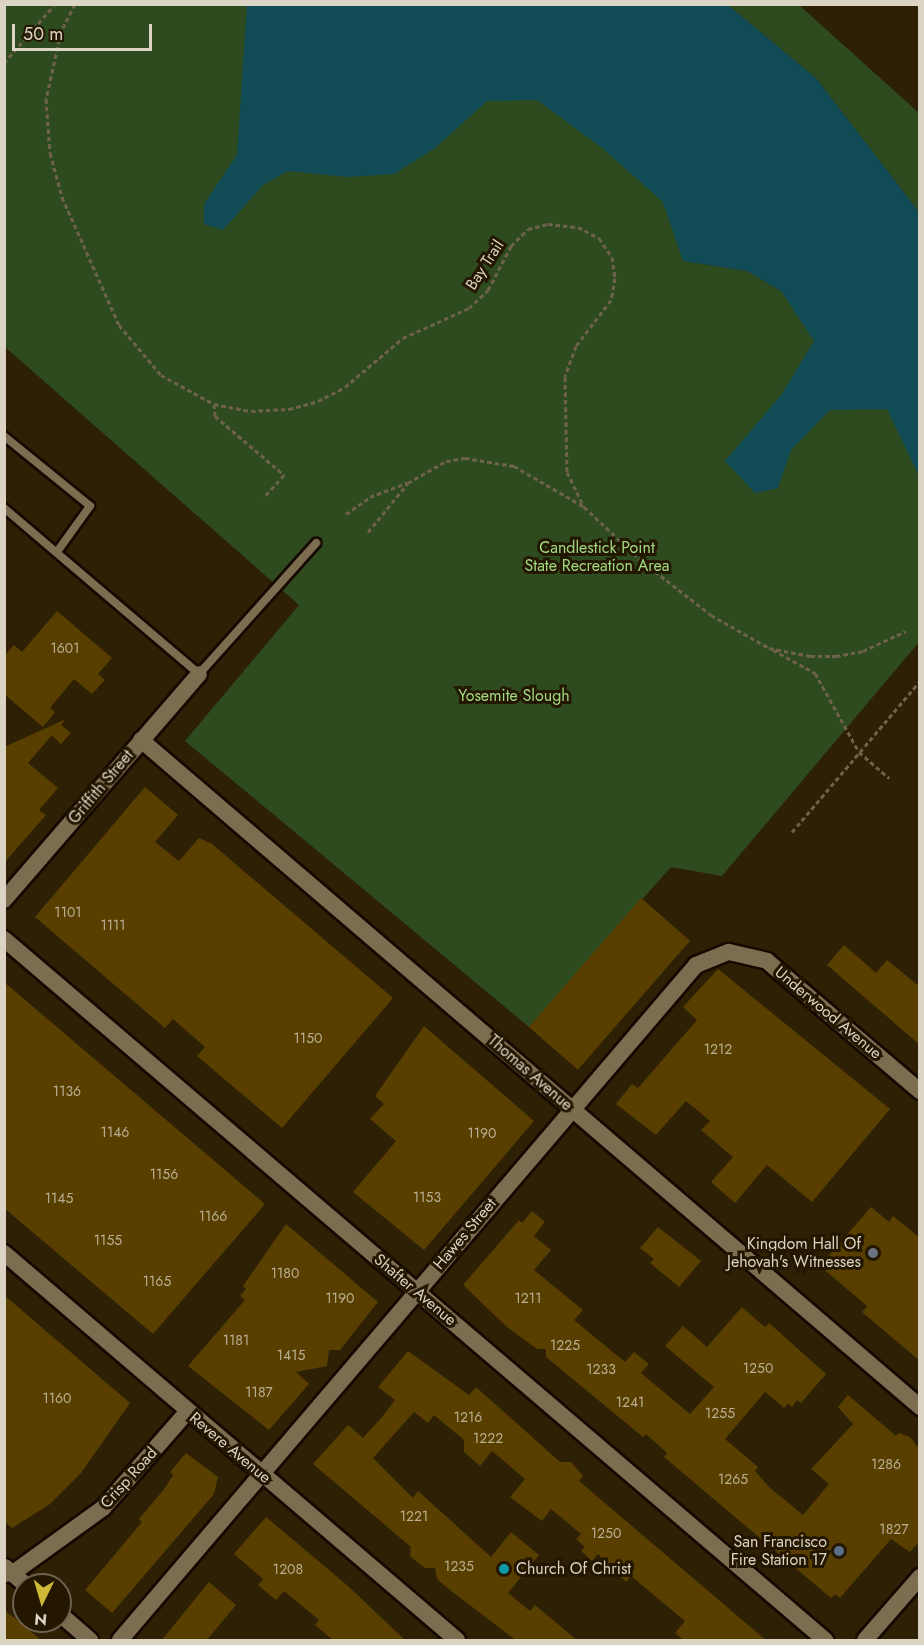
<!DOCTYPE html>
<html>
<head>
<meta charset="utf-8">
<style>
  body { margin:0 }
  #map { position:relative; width:924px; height:1645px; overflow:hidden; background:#2d2005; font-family:Jost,sans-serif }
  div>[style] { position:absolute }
  .green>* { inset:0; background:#2e4a1f }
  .water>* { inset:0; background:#104b56 }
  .building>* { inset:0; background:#583f00; transform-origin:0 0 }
  .path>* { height:3px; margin-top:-1.5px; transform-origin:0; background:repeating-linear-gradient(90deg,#6e624c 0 4.5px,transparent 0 7.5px) }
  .roads { filter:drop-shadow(2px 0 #150900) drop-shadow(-2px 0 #150900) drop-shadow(0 2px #150900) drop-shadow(0 -2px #150900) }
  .service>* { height:8px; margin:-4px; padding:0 4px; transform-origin:4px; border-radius:4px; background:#7c6d51 }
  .minor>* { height:16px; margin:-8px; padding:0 8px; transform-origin:8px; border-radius:8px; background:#7c6d51 }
  .dots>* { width:16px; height:16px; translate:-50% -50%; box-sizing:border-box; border:3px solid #231700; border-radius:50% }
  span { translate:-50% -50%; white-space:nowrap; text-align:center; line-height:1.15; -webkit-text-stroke:6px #231700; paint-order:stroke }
  .number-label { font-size:14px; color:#baae92 }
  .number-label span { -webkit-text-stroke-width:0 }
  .street-label { font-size:16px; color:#dbd3c3 }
  .park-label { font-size:16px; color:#a2db83 }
  .poi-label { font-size:16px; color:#dbd3c3 }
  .right { translate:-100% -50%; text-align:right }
  .left { translate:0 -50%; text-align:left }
  .frame { position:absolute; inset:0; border:6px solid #dbd3c3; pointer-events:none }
  .north { position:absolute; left:12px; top:1573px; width:60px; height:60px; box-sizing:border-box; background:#231700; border:2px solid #6d624e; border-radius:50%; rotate:185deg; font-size:16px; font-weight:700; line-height:24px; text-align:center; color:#dbd3c3 }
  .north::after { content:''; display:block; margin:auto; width:21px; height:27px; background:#ceb837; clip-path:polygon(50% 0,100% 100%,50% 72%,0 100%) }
  .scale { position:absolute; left:12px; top:24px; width:140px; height:27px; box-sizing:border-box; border:3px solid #dbd3c3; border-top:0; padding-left:8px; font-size:18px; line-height:21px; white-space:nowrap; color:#dbd3c3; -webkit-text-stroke:4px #231700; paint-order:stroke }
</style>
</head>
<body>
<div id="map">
  <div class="green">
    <div style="clip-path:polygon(5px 5px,457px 5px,672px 189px,683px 261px,747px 271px,781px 291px,792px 307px,919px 418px,919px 642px,722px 876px,671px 867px,529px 1027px,185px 741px,299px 605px,5px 347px)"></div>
    <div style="clip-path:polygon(728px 5px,799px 5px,919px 113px,919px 212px,816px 78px)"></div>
  </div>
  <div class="water">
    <div style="clip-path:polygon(247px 5px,728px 5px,816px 78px,919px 212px,919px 476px,887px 409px,830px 410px,791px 450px,778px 488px,755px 493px,725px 461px,782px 394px,814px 341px,781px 291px,747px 271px,683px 261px,663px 202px,601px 147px,537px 100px,487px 101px,435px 148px,394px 174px,347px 177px,288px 171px,263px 185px,223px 230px,204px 224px,204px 204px,237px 155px)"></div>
  </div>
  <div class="building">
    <div style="clip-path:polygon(57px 611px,112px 658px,98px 674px,105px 680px,92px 694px,74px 679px,50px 708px,55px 712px,43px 727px,4px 694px,4px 656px,14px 645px,22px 652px)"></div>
    <div style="clip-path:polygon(66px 719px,61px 725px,71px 733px,61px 744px,52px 735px,28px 763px,58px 788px,39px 810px,46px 815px,4px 863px,4px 747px)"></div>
    <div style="clip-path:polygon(145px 787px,178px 815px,155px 842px,179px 861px,199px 838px,212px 844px,393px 998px,282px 1128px,197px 1056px,205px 1047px,173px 1019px,165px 1028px,35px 917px)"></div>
    <div style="left:641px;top:898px;width:65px;height:171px;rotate:41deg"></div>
    <div style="clip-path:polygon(844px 945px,876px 973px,887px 960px,920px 987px,920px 1045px,827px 965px)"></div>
    <div style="clip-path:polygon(718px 969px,890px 1109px,812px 1202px,767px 1165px,735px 1203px,711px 1182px,733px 1157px,701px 1130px,710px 1121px,686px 1101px,656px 1135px,616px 1104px,632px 1084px,638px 1088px,697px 1020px,683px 1007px)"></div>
    <div style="clip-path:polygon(4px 982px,265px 1204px,153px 1334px,4px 1208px)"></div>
    <div style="clip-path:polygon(424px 1026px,534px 1121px,424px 1250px,353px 1192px,396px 1141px,370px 1119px,384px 1104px,375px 1096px)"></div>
    <div style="clip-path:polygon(871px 1207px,889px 1222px,893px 1216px,920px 1238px,920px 1361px,862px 1312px,867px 1306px,820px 1266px)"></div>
    <div style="clip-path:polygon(532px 1211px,545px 1222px,534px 1236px,551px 1250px,534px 1270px,583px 1310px,574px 1320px,625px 1362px,634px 1352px,649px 1364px,641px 1373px,690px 1414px,714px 1387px,665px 1346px,683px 1326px,707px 1347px,742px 1307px,765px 1327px,769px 1323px,826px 1374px,801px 1403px,797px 1400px,792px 1407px,788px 1403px,784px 1408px,765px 1392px,725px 1439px,758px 1467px,755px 1471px,769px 1487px,803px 1515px,829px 1484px,811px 1469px,853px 1424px,838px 1407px,848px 1395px,896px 1436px,899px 1433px,910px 1437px,920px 1450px,920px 1541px,910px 1552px,891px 1539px,840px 1598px,835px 1594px,831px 1598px,664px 1457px,667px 1453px,646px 1434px,643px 1437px,546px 1357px,546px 1349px,537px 1349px,507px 1327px,463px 1285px,519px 1220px,522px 1223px)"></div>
    <div style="clip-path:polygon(286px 1224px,378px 1302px,340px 1350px,329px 1350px,327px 1366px,296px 1372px,309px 1384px,269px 1430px,188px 1366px,245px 1300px,240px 1296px,246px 1289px,243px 1286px)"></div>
    <div style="clip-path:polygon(658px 1227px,701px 1261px,679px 1287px,650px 1263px,654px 1259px,640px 1248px)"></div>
    <div style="clip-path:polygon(4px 1295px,130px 1403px,81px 1473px,50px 1504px,12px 1528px,4px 1521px)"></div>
    <div style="clip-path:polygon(408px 1351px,469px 1395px,476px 1387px,560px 1462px,571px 1462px,583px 1476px,579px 1481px,767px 1641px,685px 1641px,675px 1633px,685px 1621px,631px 1576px,626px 1582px,598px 1554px,592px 1561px,581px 1551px,585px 1547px,576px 1539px,581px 1534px,551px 1509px,542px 1521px,510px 1497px,525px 1479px,492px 1451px,480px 1466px,464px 1452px,464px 1440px,434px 1415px,428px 1423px,414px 1412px,373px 1458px,413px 1498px,418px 1491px,491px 1557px,511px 1532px,539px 1555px,508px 1593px,530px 1611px,535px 1605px,578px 1641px,517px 1641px,450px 1590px,437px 1579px,435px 1568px,425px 1568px,417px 1562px,410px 1556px,411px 1547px,313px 1464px,348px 1425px,363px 1438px,382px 1417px,395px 1400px,378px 1387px)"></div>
    <div style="clip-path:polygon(186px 1453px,218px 1477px,214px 1494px,112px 1613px,85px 1590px,142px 1522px,139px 1519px,165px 1488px,173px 1475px,170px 1472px)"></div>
    <div style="clip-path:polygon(266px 1517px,348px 1586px,406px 1641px,334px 1641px,315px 1625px,319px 1620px,284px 1591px,276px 1600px,258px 1585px,263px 1579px,234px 1554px)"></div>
    <div style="clip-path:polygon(209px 1582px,236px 1605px,206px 1641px,161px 1641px)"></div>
    <div style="clip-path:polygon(4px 1610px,20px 1622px,42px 1641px,4px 1641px)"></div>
  </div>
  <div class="path">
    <div style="left:75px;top:4px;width:31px;rotate:117deg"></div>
    <div style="left:61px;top:32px;width:69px;rotate:102.6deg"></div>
    <div style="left:46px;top:99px;width:54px;rotate:85.8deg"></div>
    <div style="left:50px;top:153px;width:46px;rotate:74.7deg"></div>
    <div style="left:62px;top:197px;width:140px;rotate:66deg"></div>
    <div style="left:119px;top:325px;width:65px;rotate:50deg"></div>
    <div style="left:161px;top:375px;width:60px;rotate:28.7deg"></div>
    <div style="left:214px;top:404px;width:38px;rotate:11deg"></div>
    <div style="left:251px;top:411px;width:38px;rotate:-3deg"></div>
    <div style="left:289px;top:409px;width:30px;rotate:-15deg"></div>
    <div style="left:318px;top:401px;width:30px;rotate:-27deg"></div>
    <div style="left:345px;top:387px;width:76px;rotate:-40.2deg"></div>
    <div style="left:403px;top:338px;width:72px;rotate:-24.4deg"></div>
    <div style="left:469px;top:308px;width:26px;rotate:-43deg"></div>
    <div style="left:488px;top:290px;width:50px;rotate:-62.4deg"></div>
    <div style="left:511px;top:246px;width:24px;rotate:-45deg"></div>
    <div style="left:528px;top:229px;width:21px;rotate:-14deg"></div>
    <div style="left:548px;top:224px;width:30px;rotate:6deg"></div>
    <div style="left:578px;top:227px;width:24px;rotate:28deg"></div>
    <div style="left:599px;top:238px;width:23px;rotate:56deg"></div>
    <div style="left:612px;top:257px;width:21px;rotate:82deg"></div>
    <div style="left:615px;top:278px;width:22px;rotate:100deg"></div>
    <div style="left:611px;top:300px;width:58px;rotate:127.3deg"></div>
    <div style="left:576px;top:346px;width:33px;rotate:110deg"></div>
    <div style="left:565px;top:377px;width:95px;rotate:88.8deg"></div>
    <div style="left:567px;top:472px;width:39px;rotate:64deg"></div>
    <div style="left:584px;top:507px;width:81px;rotate:43deg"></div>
    <div style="left:643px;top:562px;width:86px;rotate:37.9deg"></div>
    <div style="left:711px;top:615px;width:67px;rotate:29.6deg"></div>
    <div style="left:769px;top:648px;width:42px;rotate:11deg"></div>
    <div style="left:810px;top:656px;width:26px"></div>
    <div style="left:836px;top:656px;width:27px;rotate:-10deg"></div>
    <div style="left:863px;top:651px;width:47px;rotate:-24.9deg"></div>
    <div style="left:4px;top:63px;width:78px;rotate:-49.2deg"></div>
    <div style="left:214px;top:404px;width:12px;rotate:85deg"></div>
    <div style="left:215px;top:416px;width:91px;rotate:40.5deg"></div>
    <div style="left:284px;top:475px;width:30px;rotate:132deg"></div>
    <div style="left:346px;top:514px;width:29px;rotate:-35deg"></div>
    <div style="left:370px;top:497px;width:40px;rotate:-21deg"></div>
    <div style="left:368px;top:532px;width:63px;rotate:-50.8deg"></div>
    <div style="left:408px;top:483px;width:44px;rotate:-30.1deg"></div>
    <div style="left:446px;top:461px;width:19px;rotate:-9deg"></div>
    <div style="left:465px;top:458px;width:50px;rotate:9.3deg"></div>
    <div style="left:514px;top:466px;width:80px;rotate:30.1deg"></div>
    <div style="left:773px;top:650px;width:48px;rotate:28.7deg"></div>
    <div style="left:815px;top:673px;width:90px;rotate:60.9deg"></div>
    <div style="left:859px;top:752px;width:40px;rotate:41deg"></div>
    <div style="left:792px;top:832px;width:198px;rotate:-49.7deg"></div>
  </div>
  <div class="roads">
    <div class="service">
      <div style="left:4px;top:436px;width:111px;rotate:39.1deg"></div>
      <div style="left:90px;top:506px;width:57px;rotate:125.7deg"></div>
      <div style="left:4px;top:508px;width:256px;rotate:40.4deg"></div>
      <div style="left:199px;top:674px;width:176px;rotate:-48.2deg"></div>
    </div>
    <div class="minor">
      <div style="left:141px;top:740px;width:1026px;rotate:40.57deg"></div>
      <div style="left:4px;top:900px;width:298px;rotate:-49.2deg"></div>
      <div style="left:4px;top:939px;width:1080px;rotate:40.49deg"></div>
      <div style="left:4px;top:1253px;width:596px;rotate:40.51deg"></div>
      <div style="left:5px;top:1567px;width:28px;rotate:41deg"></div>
      <div style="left:4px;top:1574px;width:9px;rotate:-6deg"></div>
      <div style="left:13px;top:1573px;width:111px;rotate:-35.8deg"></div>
      <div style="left:103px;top:1508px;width:128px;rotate:-48.8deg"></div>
      <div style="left:60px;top:1614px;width:40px;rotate:41deg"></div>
      <div style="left:120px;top:1640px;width:887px;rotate:-49.52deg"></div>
      <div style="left:696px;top:965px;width:35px;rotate:-22deg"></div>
      <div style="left:729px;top:952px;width:39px;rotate:13deg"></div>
      <div style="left:767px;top:961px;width:201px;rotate:40.4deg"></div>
      <div style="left:865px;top:1640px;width:84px;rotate:-48.9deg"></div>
    </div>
  </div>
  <div class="dots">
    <div style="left:873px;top:1253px;background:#6b7280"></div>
    <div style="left:839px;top:1551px;background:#5c6f8a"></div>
    <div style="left:504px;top:1569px;background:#0f9aa8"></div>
  </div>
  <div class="number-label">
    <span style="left:65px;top:648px">1601</span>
    <span style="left:68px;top:912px">1101</span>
    <span style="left:113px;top:925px">1111</span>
    <span style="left:308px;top:1038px">1150</span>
    <span style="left:718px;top:1049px">1212</span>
    <span style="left:67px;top:1091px">1136</span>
    <span style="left:115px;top:1132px">1146</span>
    <span style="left:482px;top:1133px">1190</span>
    <span style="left:164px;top:1174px">1156</span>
    <span style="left:427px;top:1197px">1153</span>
    <span style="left:59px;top:1198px">1145</span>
    <span style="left:213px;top:1216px">1166</span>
    <span style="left:108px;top:1240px">1155</span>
    <span style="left:285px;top:1273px">1180</span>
    <span style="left:157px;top:1281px">1165</span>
    <span style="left:340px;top:1298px">1190</span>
    <span style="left:528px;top:1298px">1211</span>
    <span style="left:236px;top:1340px">1181</span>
    <span style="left:565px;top:1345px">1225</span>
    <span style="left:291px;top:1355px">1415</span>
    <span style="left:758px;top:1368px">1250</span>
    <span style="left:601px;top:1369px">1233</span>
    <span style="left:259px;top:1392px">1187</span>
    <span style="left:57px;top:1398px">1160</span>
    <span style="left:630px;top:1402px">1241</span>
    <span style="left:720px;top:1413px">1255</span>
    <span style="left:468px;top:1417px">1216</span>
    <span style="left:488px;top:1438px">1222</span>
    <span style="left:886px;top:1464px">1286</span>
    <span style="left:733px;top:1479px">1265</span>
    <span style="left:414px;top:1516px">1221</span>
    <span style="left:894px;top:1529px">1827</span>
    <span style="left:606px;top:1533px">1250</span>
    <span style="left:459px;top:1566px">1235</span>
    <span style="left:288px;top:1569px">1208</span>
  </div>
  <div class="street-label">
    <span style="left:485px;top:265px;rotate:-57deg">Bay Trail</span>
    <span style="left:101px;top:787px;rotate:-50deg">Griffith Street</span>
    <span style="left:828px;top:1013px;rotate:40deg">Underwood Avenue</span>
    <span style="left:530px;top:1073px;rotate:41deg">Thomas Avenue</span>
    <span style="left:465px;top:1234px;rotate:-50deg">Hawes Street</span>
    <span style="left:415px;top:1290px;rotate:40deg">Shafter Avenue</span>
    <span style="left:230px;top:1448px;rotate:40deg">Revere Avenue</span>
    <span style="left:129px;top:1478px;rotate:-48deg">Crisp Road</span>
  </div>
  <div class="park-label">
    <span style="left:597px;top:557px">Candlestick Point<br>State Recreation Area</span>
    <span style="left:514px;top:696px">Yosemite Slough</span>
  </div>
  <div class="poi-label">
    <span class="right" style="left:861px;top:1253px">Kingdom Hall Of<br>Jehovah's Witnesses</span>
    <span class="right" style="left:827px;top:1551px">San Francisco<br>Fire Station 17</span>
    <span class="left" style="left:516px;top:1569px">Church Of Christ</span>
  </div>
  <div class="frame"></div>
  <div class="north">N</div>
  <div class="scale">50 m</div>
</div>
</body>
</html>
